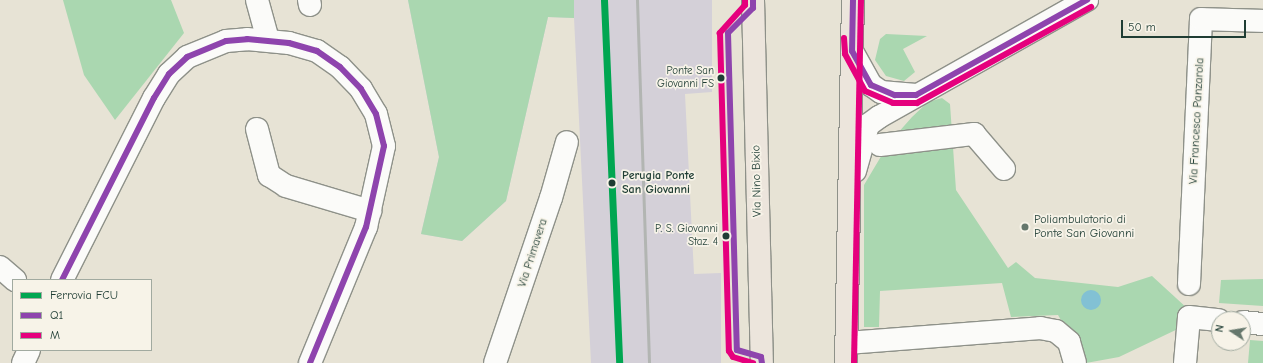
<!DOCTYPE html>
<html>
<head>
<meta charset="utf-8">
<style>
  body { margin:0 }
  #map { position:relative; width:1263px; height:363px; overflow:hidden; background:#e7e3d5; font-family:"Comic Neue",sans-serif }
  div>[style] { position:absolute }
  .industrial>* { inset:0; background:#d4d0d8 }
  .green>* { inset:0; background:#aad7b0 }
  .water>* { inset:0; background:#82c1d4 }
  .round { border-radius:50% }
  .roads { filter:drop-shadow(1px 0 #8e9189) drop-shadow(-1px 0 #8e9189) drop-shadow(0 1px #8e9189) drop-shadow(0 -1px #8e9189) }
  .minor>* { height:22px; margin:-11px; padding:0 11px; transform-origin:11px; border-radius:11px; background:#fbfbf9 }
  .major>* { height:22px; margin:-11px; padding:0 11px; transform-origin:11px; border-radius:11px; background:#ece5dc }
  .rail>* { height:3px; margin:-1.5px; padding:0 1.5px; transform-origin:1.5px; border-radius:1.5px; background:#b2b5b2 }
  .bus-1>* { height:6px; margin:-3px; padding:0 3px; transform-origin:3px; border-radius:3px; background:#8e44ad }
  .bus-2>* { height:6px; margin:-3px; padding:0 3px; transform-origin:3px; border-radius:3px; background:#e5007d }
  .rail-1>* { height:7px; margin:-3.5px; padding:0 3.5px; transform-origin:3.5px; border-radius:3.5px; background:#00a651 }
  .dots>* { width:11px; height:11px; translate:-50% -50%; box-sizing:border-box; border:2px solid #f7f3e8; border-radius:50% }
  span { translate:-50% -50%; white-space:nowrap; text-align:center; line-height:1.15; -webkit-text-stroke:3.5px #f7f3e8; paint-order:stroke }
  .bus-label { font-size:11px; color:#1f3d34 }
  .right { translate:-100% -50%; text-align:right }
  .street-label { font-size:12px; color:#1f3d34 }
  .stop-label { font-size:12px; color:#1f3d34; font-weight:700 }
  .left { translate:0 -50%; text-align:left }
  .poi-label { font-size:12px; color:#1f3d34 }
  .legend { position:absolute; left:12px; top:279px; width:140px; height:72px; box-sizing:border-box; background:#f7f3e8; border:1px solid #a1aaa0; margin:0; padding:5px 7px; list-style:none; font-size:12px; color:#1f3d34 }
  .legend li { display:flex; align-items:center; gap:8px; height:20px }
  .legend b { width:20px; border:1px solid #a1aaa0 }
  .north { position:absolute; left:1211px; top:311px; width:40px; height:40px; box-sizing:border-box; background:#f7f3e8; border:1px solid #a1aaa0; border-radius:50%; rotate:282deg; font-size:11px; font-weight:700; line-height:16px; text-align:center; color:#1f3d34 }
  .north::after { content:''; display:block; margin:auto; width:14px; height:18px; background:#65776c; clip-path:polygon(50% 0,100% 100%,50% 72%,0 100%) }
  .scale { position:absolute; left:1121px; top:20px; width:125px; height:18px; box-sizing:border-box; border:2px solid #1f3d34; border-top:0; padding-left:5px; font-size:12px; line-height:14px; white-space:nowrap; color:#1f3d34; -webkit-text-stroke:3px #f7f3e8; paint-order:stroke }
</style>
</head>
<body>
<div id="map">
  <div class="industrial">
    <div style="clip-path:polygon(408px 0,712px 0,712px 92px,685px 94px,694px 274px,721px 273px,721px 363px,591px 363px,574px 18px,548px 17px,506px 201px,462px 241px,421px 234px,439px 157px)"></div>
  </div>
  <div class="green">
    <div style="clip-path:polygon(63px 0,171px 0,184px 33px,115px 120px,84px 75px)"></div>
    <div style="clip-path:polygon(408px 0,574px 0,574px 18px,548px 17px,506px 201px,462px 241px,421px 234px,439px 157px)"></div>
    <div style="clip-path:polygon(886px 34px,927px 36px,903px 49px,915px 72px,904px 81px,886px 76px,875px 60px,880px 39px)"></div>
    <div style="clip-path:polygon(942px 98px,950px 104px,956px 190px,1008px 268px,1016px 262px,1035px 278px,1118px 287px,1152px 276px,1188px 309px,1182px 327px,1119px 357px,1086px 363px,1058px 315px,1011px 317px,1002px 283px,880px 291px,879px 327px,864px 327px,864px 185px,889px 143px,912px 117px,928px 102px)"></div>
    <div style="clip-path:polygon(1263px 279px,1263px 306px,1219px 303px,1221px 280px)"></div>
    <div style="clip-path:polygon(1250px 340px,1263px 341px,1263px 363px,1248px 363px)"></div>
  </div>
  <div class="water">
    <div class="round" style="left:1081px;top:290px;width:20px;height:20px"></div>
  </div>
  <div class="roads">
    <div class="minor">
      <div style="left:257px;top:0;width:41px;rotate:74.6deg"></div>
      <div style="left:309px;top:0;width:5px;rotate:79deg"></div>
      <div style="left:852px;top:51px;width:39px;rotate:61deg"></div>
      <div style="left:871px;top:85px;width:12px;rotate:35deg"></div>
      <div style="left:881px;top:92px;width:35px;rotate:5deg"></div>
      <div style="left:257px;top:129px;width:48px;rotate:75.4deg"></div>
      <div style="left:269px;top:175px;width:20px;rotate:33deg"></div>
      <div style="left:286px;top:186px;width:88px;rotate:16.6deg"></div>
      <div style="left:880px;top:145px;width:95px;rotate:-6.7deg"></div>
      <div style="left:974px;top:134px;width:46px;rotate:49.4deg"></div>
      <div style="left:855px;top:171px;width:48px;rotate:-74.2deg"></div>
      <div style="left:868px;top:125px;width:14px;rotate:-36deg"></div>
      <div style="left:879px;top:117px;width:239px;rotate:-29.4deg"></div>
      <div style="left:0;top:267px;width:20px;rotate:41deg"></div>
      <div style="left:62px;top:280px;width:204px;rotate:-63.2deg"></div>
      <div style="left:154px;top:98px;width:28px;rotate:-58deg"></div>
      <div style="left:169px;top:74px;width:25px;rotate:-43deg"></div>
      <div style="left:187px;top:57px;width:42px;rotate:-22.3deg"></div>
      <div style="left:226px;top:41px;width:21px;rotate:-5deg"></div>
      <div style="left:247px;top:39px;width:42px;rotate:5.4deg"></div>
      <div style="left:289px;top:43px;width:29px;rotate:16deg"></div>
      <div style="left:317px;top:51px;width:28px;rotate:35deg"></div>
      <div style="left:340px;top:67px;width:30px;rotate:46deg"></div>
      <div style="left:361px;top:89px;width:29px;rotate:59deg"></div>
      <div style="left:376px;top:114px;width:33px;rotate:76deg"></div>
      <div style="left:384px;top:146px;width:83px;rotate:102.5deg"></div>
      <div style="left:366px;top:227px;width:147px;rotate:112.4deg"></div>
      <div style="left:1189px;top:284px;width:265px;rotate:-87.4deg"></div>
      <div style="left:1201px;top:19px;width:62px;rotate:1.8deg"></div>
      <div style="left:1243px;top:322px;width:20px;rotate:6deg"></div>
      <div style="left:847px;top:343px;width:194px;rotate:-4.4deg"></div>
      <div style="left:1040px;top:328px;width:16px;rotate:11deg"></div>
      <div style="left:1056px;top:331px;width:17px;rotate:40deg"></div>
      <div style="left:1069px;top:342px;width:22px;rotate:74deg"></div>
      <div style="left:23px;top:363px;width:14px;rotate:-65deg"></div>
      <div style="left:495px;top:363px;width:174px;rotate:-71.3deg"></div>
      <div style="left:551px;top:198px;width:58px;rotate:-74.1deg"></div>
      <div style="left:1185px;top:363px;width:46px;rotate:-85deg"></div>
      <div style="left:1189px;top:317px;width:30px;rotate:6deg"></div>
    </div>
    <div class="major">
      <div style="left:753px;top:0;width:363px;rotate:88.6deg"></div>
      <div style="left:846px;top:363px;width:363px;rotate:-88.9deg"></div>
    </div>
  </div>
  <div class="rail">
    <div style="left:637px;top:0;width:363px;rotate:88.1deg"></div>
  </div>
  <div class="bus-1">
    <div style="left:753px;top:0;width:8px;rotate:90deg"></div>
    <div style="left:753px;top:8px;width:35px;rotate:135deg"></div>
    <div style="left:728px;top:33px;width:317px;rotate:88.4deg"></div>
    <div style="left:737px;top:350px;width:25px;rotate:16deg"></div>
    <div style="left:761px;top:357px;width:6px;rotate:81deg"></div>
    <div style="left:853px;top:0;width:51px;rotate:91.1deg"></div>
    <div style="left:852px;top:51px;width:39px;rotate:61deg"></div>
    <div style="left:871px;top:85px;width:26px;rotate:23deg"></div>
    <div style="left:895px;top:95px;width:21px"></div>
    <div style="left:916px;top:95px;width:196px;rotate:-29.1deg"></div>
    <div style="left:62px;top:280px;width:204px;rotate:-63.2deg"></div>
    <div style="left:154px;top:98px;width:28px;rotate:-58deg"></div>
    <div style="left:169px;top:74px;width:25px;rotate:-43deg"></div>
    <div style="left:187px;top:57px;width:42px;rotate:-22.3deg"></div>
    <div style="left:226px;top:41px;width:21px;rotate:-5deg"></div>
    <div style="left:247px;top:39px;width:42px;rotate:5.4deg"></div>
    <div style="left:289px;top:43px;width:29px;rotate:16deg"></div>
    <div style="left:317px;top:51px;width:28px;rotate:35deg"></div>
    <div style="left:340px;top:67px;width:30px;rotate:46deg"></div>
    <div style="left:361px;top:89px;width:29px;rotate:59deg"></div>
    <div style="left:376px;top:114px;width:33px;rotate:76deg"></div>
    <div style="left:384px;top:146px;width:83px;rotate:102.5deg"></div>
    <div style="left:366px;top:227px;width:147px;rotate:112.4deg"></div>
  </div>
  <div class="bus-2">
    <div style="left:745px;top:0;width:5px;rotate:90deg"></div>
    <div style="left:745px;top:5px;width:38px;rotate:132deg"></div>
    <div style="left:720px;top:33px;width:318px;rotate:88.4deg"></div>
    <div style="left:729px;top:351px;width:7px;rotate:56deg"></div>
    <div style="left:733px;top:357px;width:21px;rotate:17deg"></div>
    <div style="left:844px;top:38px;width:16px;rotate:86deg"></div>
    <div style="left:845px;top:54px;width:42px;rotate:61.6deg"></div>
    <div style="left:865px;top:91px;width:30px;rotate:23deg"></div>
    <div style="left:893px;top:103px;width:24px"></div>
    <div style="left:917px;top:103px;width:199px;rotate:-28.9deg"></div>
    <div style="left:854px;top:363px;width:363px;rotate:-88.9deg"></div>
  </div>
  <div class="rail-1">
    <div style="left:604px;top:0;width:363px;rotate:87.6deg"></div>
  </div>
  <div class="dots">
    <div style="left:721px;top:78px;background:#1f3d34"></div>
    <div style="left:612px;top:183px;background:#1f3d34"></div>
    <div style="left:1025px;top:227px;background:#65776c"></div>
    <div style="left:726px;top:236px;background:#1f3d34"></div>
  </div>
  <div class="bus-label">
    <span class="right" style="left:714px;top:78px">Ponte San<br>Giovanni FS</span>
    <span class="right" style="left:718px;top:236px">P. S. Giovanni<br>Staz. 4</span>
  </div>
  <div class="street-label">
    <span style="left:1197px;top:121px;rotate:-87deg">Via Francesco Panzarola</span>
    <span style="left:757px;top:181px;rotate:-91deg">Via Nino Bixio</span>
    <span style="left:533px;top:253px;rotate:-72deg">Via Primavera</span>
  </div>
  <div class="stop-label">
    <span class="left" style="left:622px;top:183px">Perugia Ponte<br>San Giovanni</span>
  </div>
  <div class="poi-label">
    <span class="left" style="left:1034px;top:227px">Poliambulatorio di<br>Ponte San Giovanni</span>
  </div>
  <ul class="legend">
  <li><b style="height:5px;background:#00a651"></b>Ferrovia FCU</li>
  <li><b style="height:5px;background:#8e44ad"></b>Q1</li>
  <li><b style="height:5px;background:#e5007d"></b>M</li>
  </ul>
  <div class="north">N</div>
  <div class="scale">50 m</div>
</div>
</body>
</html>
